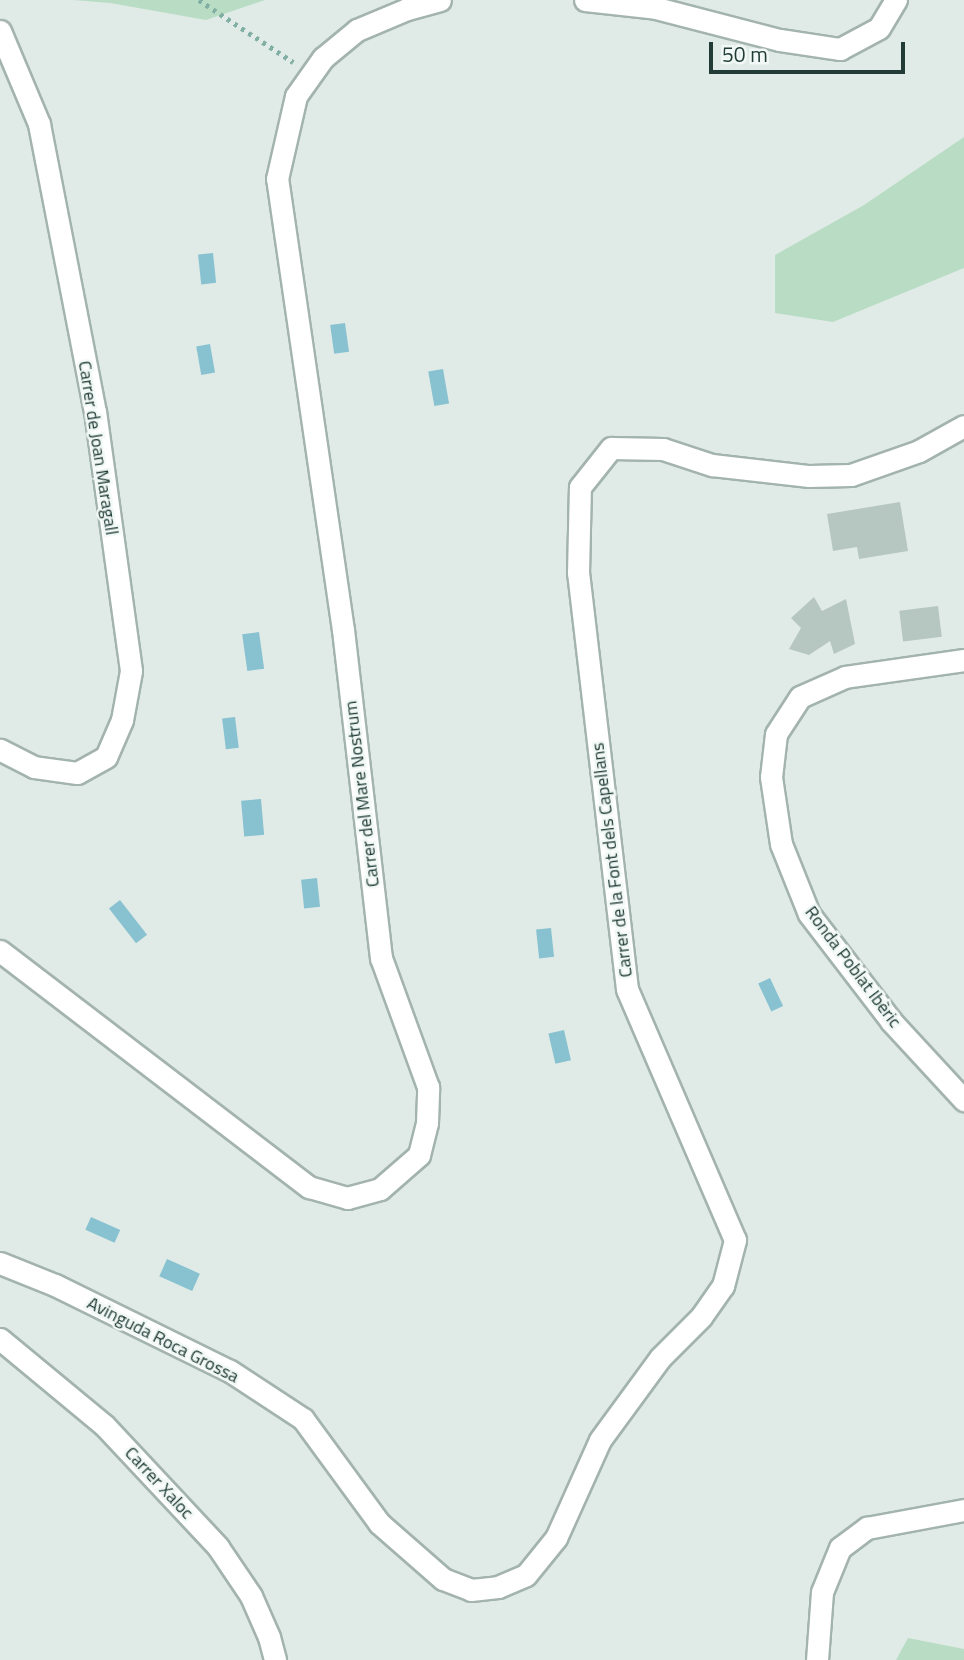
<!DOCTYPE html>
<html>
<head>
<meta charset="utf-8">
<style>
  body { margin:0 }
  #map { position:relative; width:964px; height:1660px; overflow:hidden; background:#e0ebe7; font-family:"Titillium Web",sans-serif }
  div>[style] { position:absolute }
  .green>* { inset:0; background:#b9ddc4 }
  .water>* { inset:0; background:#88c2d1; transform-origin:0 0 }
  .building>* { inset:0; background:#b6c6c0; transform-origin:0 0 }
  .path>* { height:4.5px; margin-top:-2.25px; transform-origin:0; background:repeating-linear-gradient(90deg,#81afa3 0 3.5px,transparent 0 8.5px) }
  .roads { filter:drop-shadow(2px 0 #a3b3ae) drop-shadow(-2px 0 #a3b3ae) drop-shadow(0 2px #a3b3ae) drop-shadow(0 -2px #a3b3ae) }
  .street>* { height:21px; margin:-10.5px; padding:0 10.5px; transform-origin:10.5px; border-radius:10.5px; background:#fff }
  span { translate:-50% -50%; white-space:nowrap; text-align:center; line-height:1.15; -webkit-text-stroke:5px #f1f8f5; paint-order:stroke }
  .street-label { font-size:18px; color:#213c36 }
  .scale { position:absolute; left:709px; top:42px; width:196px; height:32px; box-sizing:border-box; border:4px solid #213c36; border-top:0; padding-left:9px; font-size:21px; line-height:24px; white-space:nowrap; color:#213c36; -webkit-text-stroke:5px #f1f8f5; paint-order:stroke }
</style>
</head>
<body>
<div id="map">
  <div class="green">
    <div style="clip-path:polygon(73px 0,265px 0,206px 20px,110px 3px)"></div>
    <div style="clip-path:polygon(964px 137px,964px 268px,833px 322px,775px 313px,775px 255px,864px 205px)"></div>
    <div style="clip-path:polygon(908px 1638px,964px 1649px,964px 1660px,896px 1660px)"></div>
  </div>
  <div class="water">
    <div style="left:213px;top:253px;width:30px;height:15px;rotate:84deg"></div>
    <div style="left:345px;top:323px;width:29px;height:15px;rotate:82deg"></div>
    <div style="left:210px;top:344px;width:29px;height:14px;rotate:80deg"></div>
    <div style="left:443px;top:369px;width:35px;height:15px;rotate:80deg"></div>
    <div style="left:259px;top:632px;width:37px;height:17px;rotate:82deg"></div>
    <div style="left:235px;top:717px;width:31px;height:13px;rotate:83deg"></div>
    <div style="left:261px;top:799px;width:36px;height:20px;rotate:85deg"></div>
    <div style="left:317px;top:878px;width:29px;height:16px;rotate:84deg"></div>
    <div style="left:120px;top:900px;width:44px;height:14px;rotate:52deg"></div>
    <div style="left:551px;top:928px;width:29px;height:15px;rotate:84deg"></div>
    <div style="left:770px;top:978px;width:31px;height:13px;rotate:65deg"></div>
    <div style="left:564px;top:1030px;width:31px;height:16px;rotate:77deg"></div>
    <div style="left:91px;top:1217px;width:32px;height:14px;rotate:24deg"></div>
    <div style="left:167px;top:1259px;width:36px;height:19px;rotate:24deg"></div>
  </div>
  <div class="building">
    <div style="clip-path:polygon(900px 502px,908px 551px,859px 559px,857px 547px,833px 551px,827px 514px)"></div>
    <div style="clip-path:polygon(814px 597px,822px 611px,846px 599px,855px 644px,834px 654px,830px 641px,809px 655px,789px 649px,801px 628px,791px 618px)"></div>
    <div style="left:938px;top:606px;width:31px;height:39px;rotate:83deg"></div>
  </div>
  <div class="path">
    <div style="left:199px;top:0;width:113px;rotate:33.4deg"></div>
  </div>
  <div class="roads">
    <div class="street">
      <div style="left:585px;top:0;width:71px;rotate:6.4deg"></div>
      <div style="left:656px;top:8px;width:128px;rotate:14.5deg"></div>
      <div style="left:780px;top:40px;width:61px;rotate:8.5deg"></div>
      <div style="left:840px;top:49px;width:44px;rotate:-28.3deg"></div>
      <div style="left:879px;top:28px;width:33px;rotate:-59deg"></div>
      <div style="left:0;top:31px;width:101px;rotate:67.2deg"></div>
      <div style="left:39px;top:124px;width:292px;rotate:79deg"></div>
      <div style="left:95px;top:411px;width:262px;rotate:82.1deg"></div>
      <div style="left:131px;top:671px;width:50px;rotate:100.4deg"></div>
      <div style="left:122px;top:720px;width:40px;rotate:113.4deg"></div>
      <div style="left:106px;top:757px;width:33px;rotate:151deg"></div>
      <div style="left:77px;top:773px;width:43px;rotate:-172.1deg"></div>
      <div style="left:34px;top:767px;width:38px;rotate:-153deg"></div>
      <div style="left:964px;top:660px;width:120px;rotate:171.9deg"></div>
      <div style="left:845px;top:677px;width:49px;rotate:156deg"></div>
      <div style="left:800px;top:697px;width:44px;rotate:123deg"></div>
      <div style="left:776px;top:734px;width:43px;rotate:96.6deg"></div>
      <div style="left:771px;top:777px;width:68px;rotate:81.5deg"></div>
      <div style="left:781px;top:844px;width:75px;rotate:68.2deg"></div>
      <div style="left:809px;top:914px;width:135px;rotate:52.5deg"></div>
      <div style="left:891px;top:1021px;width:108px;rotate:47.3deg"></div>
      <div style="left:0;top:951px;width:389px;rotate:37.4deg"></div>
      <div style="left:309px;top:1187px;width:40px;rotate:16deg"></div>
      <div style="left:347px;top:1198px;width:34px;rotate:-15deg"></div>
      <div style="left:380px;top:1189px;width:52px;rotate:-41.1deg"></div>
      <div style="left:419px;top:1155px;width:33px;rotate:-76deg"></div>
      <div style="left:427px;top:1123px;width:36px;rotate:-88deg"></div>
      <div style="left:428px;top:1087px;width:137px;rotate:-110deg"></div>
      <div style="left:381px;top:958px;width:330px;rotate:-96.6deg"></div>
      <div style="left:343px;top:630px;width:456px;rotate:-98.3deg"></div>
      <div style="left:277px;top:179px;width:85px;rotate:-77.1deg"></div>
      <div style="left:296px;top:96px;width:47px;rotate:-54.6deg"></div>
      <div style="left:323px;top:58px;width:44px;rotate:-39.5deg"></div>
      <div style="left:357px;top:30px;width:54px;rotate:-22.8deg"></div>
      <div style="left:407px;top:9px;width:34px;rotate:-15deg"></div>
      <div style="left:0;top:1263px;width:59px;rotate:21.8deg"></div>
      <div style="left:55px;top:1285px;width:195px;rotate:26.2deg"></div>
      <div style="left:230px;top:1371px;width:87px;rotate:33.3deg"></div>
      <div style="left:303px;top:1419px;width:129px;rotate:53.8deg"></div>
      <div style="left:379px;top:1523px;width:85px;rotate:41.2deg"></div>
      <div style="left:443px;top:1579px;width:30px;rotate:21deg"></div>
      <div style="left:471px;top:1590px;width:27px;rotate:-6deg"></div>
      <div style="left:498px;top:1587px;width:30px;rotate:-23deg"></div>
      <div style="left:526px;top:1575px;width:48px;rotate:-51deg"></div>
      <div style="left:556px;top:1538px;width:107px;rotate:-65.8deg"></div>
      <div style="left:600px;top:1440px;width:102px;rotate:-53.8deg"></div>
      <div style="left:660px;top:1358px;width:58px;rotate:-45deg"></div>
      <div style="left:701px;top:1317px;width:38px;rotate:-55deg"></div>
      <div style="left:723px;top:1286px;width:48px;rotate:-75.4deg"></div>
      <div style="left:735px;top:1240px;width:273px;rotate:-113.3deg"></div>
      <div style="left:627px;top:989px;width:419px;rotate:-96.7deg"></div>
      <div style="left:578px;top:573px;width:86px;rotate:-88.7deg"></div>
      <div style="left:580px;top:487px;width:50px;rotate:-51.5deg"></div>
      <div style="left:611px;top:448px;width:52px;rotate:1.1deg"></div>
      <div style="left:663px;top:449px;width:52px;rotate:18.1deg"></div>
      <div style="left:712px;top:465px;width:98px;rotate:6.5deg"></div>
      <div style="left:809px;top:476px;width:42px;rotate:-1.4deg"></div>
      <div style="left:851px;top:475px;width:72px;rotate:-19.4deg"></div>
      <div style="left:919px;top:451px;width:51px;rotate:-29.1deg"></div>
      <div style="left:0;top:1339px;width:135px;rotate:39.6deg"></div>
      <div style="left:104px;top:1425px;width:167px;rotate:46.9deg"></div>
      <div style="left:218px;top:1547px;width:59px;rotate:56deg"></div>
      <div style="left:251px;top:1596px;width:45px;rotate:66.3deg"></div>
      <div style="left:269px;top:1637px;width:24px;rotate:75deg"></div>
      <div style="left:817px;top:1660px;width:68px;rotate:-85.8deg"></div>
      <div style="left:822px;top:1592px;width:48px;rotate:-67.8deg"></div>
      <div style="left:840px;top:1548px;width:34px;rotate:-37deg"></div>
      <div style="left:867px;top:1528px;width:99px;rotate:-10.5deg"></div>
    </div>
  </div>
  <div class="street-label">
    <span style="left:98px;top:448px;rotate:81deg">Carrer de Joan Maragall</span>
    <span style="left:362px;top:794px;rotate:-97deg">Carrer del Mare Nostrum</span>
    <span style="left:612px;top:860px;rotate:-97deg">Carrer de la Font dels Capellans</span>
    <span style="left:853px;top:967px;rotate:53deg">Ronda Poblat Ibèric</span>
    <span style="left:163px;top:1340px;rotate:27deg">Avinguda Roca Grossa</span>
    <span style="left:159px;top:1483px;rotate:47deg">Carrer Xaloc</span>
  </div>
  <div class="scale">50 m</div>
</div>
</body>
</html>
